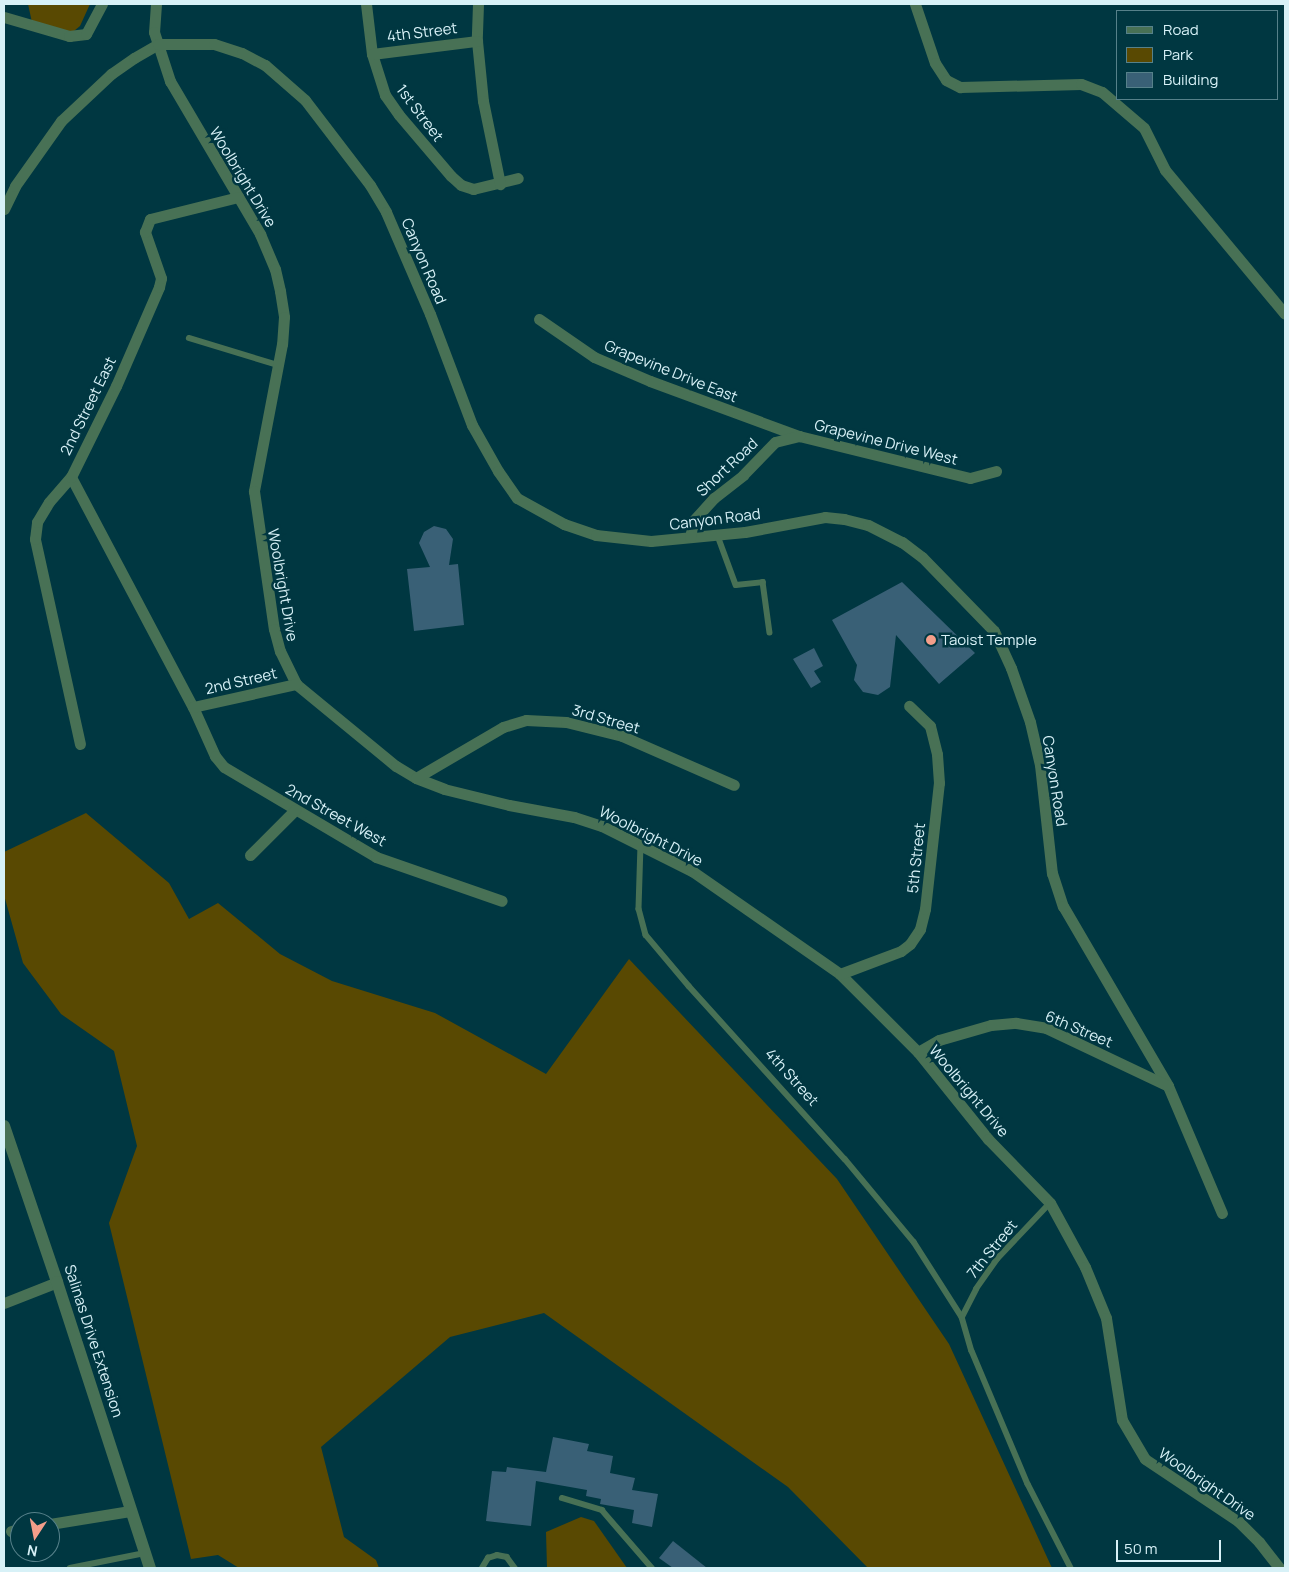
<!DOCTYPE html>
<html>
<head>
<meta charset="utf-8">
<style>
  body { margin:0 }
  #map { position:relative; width:1289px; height:1572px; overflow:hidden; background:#003741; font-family:Manrope,sans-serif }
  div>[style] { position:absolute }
  .green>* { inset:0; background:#594902 }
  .building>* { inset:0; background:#396076 }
  .service>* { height:5.5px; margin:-2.75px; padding:0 2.75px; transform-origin:2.75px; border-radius:2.75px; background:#487155 }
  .minor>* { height:11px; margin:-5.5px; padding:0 5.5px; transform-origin:5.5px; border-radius:5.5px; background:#487155 }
  .tertiary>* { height:12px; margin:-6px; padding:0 6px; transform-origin:6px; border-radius:6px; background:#487155 }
  .dots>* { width:14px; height:14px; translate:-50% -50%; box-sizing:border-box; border:2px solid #003741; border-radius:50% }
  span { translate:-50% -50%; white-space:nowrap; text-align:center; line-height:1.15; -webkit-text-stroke:5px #003741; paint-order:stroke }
  .street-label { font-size:15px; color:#d7f1f7 }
  .poi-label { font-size:15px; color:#d7f1f7 }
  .left { translate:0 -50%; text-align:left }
  .frame { position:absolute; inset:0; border:5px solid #d7f1f7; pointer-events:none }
  .legend { position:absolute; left:1116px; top:10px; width:162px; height:90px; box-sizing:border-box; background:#003741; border:1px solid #56818a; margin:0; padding:6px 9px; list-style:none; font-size:15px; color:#d7f1f7 }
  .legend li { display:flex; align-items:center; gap:10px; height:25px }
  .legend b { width:25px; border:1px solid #56818a }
  .north { position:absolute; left:10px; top:1512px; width:50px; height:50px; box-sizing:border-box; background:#003741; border:1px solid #56818a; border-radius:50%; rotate:191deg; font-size:14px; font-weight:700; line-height:20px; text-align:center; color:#d7f1f7 }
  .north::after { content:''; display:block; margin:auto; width:18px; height:22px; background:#f49e8a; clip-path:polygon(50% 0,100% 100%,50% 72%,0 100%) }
  .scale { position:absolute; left:1116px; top:1540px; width:105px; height:22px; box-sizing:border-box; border:2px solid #d7f1f7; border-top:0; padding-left:6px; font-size:15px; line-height:18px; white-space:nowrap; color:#d7f1f7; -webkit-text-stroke:4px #003741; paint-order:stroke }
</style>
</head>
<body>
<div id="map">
  <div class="green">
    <div style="clip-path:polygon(28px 4px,90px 4px,80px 26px,68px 36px,33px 27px)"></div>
    <div style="clip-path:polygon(86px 813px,169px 883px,189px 919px,218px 903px,280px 954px,332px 981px,435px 1013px,546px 1074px,629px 959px,837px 1179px,949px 1344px,1052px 1568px,868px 1568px,788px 1487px,544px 1313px,450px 1337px,321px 1447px,344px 1537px,376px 1560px,379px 1568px,239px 1568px,218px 1555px,191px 1559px,109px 1223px,137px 1146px,114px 1051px,61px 1014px,23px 963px,4px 895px,4px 852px)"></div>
    <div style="clip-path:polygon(581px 1517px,594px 1521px,627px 1568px,547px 1568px,546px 1532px)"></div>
  </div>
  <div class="building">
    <div style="clip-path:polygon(434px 526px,446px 529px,453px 539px,449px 565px,458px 564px,464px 625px,414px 631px,407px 569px,430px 567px,419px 543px,424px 532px)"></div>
    <div style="clip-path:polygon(902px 582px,975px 653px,939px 684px,896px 635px,890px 687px,878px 695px,863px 692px,854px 680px,857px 665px,832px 620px)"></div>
    <div style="clip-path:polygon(814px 648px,823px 666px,814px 671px,821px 682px,811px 688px,793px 659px)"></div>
    <div style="clip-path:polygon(553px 1437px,589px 1444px,587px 1451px,613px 1456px,610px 1473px,635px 1478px,632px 1490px,658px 1494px,652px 1527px,632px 1523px,634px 1510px,600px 1504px,601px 1499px,586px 1496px,587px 1490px,536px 1481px,531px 1526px,486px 1521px,492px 1471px,506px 1472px,507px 1467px,546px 1472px)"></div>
    <div style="clip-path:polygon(673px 1541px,707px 1568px,673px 1568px,659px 1558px)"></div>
  </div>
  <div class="service">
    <div style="left:189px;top:338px;width:93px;rotate:16.9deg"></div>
    <div style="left:718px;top:536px;width:52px;rotate:69.8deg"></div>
    <div style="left:736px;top:585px;width:27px;rotate:-6deg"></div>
    <div style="left:763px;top:582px;width:51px;rotate:82.2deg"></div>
    <div style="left:641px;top:845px;width:64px;rotate:91.8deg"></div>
    <div style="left:639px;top:909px;width:27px;rotate:75deg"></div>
    <div style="left:646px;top:935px;width:67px;rotate:49.9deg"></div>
    <div style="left:689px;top:986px;width:233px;rotate:48deg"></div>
    <div style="left:845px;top:1159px;width:108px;rotate:50.3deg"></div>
    <div style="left:914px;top:1242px;width:89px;rotate:57.4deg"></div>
    <div style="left:962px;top:1317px;width:35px;rotate:74deg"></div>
    <div style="left:972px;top:1351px;width:144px;rotate:67.2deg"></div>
    <div style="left:1028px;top:1484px;width:94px;rotate:62.9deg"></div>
    <div style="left:962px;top:1317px;width:31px;rotate:-63deg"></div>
    <div style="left:976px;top:1289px;width:37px;rotate:-55deg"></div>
    <div style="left:997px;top:1259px;width:77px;rotate:-46.6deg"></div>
    <div style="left:562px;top:1498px;width:42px;rotate:16.7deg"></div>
    <div style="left:602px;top:1510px;width:77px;rotate:49.2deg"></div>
    <div style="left:70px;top:1568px;width:76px;rotate:-11.3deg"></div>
    <div style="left:482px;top:1568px;width:12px;rotate:-59deg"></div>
    <div style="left:488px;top:1558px;width:9px;rotate:-18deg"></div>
    <div style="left:497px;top:1555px;width:10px;rotate:11deg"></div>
    <div style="left:507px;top:1557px;width:14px;rotate:54deg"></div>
  </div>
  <div class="minor">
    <div style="left:156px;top:4px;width:28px;rotate:94deg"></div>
    <div style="left:154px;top:32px;width:52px;rotate:71.9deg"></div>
    <div style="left:170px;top:81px;width:178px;rotate:59.5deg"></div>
    <div style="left:260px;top:234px;width:38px;rotate:67deg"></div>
    <div style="left:275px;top:269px;width:23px;rotate:77deg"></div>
    <div style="left:280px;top:291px;width:26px;rotate:81deg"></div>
    <div style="left:284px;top:317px;width:27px;rotate:94deg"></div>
    <div style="left:282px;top:344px;width:150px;rotate:100.8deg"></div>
    <div style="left:254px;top:491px;width:139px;rotate:81.8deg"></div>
    <div style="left:274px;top:629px;width:23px;rotate:75deg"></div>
    <div style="left:280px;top:651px;width:37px;rotate:64deg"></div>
    <div style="left:296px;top:684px;width:129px;rotate:39.4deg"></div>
    <div style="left:396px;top:766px;width:23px;rotate:31deg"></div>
    <div style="left:416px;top:778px;width:30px;rotate:21deg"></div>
    <div style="left:444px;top:789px;width:67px;rotate:13.8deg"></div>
    <div style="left:509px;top:805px;width:66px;rotate:10.5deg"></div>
    <div style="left:574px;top:817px;width:29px;rotate:18deg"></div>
    <div style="left:602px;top:826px;width:101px;rotate:26.6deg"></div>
    <div style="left:692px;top:871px;width:180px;rotate:34.8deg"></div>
    <div style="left:840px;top:974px;width:110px;rotate:45deg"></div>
    <div style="left:918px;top:1052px;width:112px;rotate:51.2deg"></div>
    <div style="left:988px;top:1139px;width:89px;rotate:45.9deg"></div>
    <div style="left:1050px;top:1203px;width:73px;rotate:61.3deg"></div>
    <div style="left:1085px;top:1267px;width:55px;rotate:67.6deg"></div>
    <div style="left:1106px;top:1318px;width:103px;rotate:81.1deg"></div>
    <div style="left:1122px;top:1420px;width:45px;rotate:59.5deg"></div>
    <div style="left:1145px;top:1459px;width:112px;rotate:33.7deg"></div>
    <div style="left:1238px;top:1521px;width:30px;rotate:45deg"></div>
    <div style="left:1259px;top:1542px;width:33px;rotate:52deg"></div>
    <div style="left:366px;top:4px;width:50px;rotate:83.2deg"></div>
    <div style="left:372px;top:54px;width:43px;rotate:72.4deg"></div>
    <div style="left:385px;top:95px;width:24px;rotate:55deg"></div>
    <div style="left:399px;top:115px;width:80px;rotate:49.6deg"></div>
    <div style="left:451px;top:176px;width:13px;rotate:42deg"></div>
    <div style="left:461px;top:185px;width:13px;rotate:18deg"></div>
    <div style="left:473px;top:189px;width:46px;rotate:-13.7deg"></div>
    <div style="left:478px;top:4px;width:37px;rotate:92deg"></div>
    <div style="left:477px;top:41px;width:60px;rotate:84.3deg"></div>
    <div style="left:483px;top:101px;width:85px;rotate:78.4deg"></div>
    <div style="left:915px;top:4px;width:62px;rotate:71.3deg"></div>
    <div style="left:935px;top:63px;width:20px;rotate:57deg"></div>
    <div style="left:946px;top:80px;width:16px;rotate:27deg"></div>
    <div style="left:960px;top:87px;width:121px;rotate:-1.4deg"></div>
    <div style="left:1081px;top:84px;width:22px;rotate:21deg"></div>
    <div style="left:1102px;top:92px;width:55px;rotate:40.6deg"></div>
    <div style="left:1144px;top:128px;width:47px;rotate:63.4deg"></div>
    <div style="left:1165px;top:170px;width:187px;rotate:50.2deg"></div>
    <div style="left:4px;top:17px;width:68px;rotate:16.3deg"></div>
    <div style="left:69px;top:36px;width:17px;rotate:-7deg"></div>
    <div style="left:86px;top:34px;width:34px;rotate:-62deg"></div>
    <div style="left:372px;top:54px;width:106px;rotate:-7.1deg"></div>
    <div style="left:4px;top:209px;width:25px;rotate:-64deg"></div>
    <div style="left:15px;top:186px;width:80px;rotate:-54.7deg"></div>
    <div style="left:61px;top:121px;width:69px;rotate:-43.2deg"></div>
    <div style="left:111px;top:74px;width:28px;rotate:-35deg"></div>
    <div style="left:134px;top:58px;width:28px;rotate:-30deg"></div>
    <div style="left:158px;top:44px;width:56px"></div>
    <div style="left:214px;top:44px;width:29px;rotate:18deg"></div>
    <div style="left:242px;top:53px;width:26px;rotate:28deg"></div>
    <div style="left:265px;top:65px;width:53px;rotate:41.2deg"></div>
    <div style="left:305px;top:100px;width:107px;rotate:52.6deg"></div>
    <div style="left:370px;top:185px;width:31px;rotate:59deg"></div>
    <div style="left:386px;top:212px;width:111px;rotate:66.7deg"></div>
    <div style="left:430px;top:314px;width:119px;rotate:69.3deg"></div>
    <div style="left:472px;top:425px;width:53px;rotate:60.5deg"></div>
    <div style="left:498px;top:471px;width:33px;rotate:55deg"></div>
    <div style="left:517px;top:498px;width:54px;rotate:29deg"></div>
    <div style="left:564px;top:524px;width:34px;rotate:19deg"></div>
    <div style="left:596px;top:535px;width:55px;rotate:6.2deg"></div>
    <div style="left:651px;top:541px;width:94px;rotate:-5.5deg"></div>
    <div style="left:745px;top:532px;width:81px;rotate:-10.6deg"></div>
    <div style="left:825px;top:517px;width:19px;rotate:6deg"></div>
    <div style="left:844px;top:519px;width:25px;rotate:14deg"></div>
    <div style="left:868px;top:525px;width:38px;rotate:27deg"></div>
    <div style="left:902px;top:542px;width:25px;rotate:37deg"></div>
    <div style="left:922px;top:557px;width:103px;rotate:45.8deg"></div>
    <div style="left:994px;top:631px;width:41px;rotate:65.3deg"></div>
    <div style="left:1011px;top:668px;width:57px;rotate:70.6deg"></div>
    <div style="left:1030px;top:722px;width:44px;rotate:76.9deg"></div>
    <div style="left:1040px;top:765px;width:109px;rotate:83.7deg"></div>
    <div style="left:1052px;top:873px;width:35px;rotate:72deg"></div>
    <div style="left:1063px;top:906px;width:208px;rotate:59.7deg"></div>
    <div style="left:1168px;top:1086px;width:138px;rotate:67deg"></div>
    <div style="left:539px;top:319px;width:67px;rotate:34.6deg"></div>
    <div style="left:594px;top:357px;width:61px;rotate:23.2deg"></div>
    <div style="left:650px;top:381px;width:159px;rotate:20.3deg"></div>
    <div style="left:799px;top:436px;width:176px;rotate:13.8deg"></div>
    <div style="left:970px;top:478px;width:27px;rotate:-15deg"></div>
    <div style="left:71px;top:477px;width:260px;rotate:62.1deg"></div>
    <div style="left:193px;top:707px;width:54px;rotate:65.8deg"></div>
    <div style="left:215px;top:756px;width:14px;rotate:51deg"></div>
    <div style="left:224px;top:767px;width:177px;rotate:30.6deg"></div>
    <div style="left:376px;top:857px;width:133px;rotate:19.2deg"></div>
    <div style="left:690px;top:537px;width:17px;rotate:-77deg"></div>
    <div style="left:694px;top:520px;width:30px;rotate:-48deg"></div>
    <div style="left:714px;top:498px;width:37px;rotate:-38deg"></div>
    <div style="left:743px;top:475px;width:46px;rotate:-45.9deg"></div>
    <div style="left:775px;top:442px;width:25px;rotate:-14deg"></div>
    <div style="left:193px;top:707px;width:106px;rotate:-12.6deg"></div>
    <div style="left:80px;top:744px;width:210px;rotate:-102.4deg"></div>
    <div style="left:35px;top:539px;width:17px;rotate:-83deg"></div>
    <div style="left:37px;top:522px;width:23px;rotate:-59deg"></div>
    <div style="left:49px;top:502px;width:33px;rotate:-49deg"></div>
    <div style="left:71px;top:477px;width:102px;rotate:-63.7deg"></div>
    <div style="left:116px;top:386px;width:108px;rotate:-66.5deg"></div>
    <div style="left:159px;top:287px;width:9px;rotate:-77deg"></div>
    <div style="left:161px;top:278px;width:49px;rotate:-109.2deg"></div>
    <div style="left:145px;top:232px;width:14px;rotate:-69deg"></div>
    <div style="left:150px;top:219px;width:91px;rotate:-14deg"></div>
    <div style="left:416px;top:778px;width:101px;rotate:-30.4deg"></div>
    <div style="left:503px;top:727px;width:24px;rotate:-17deg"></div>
    <div style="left:526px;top:720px;width:40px;rotate:2.9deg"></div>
    <div style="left:566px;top:722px;width:58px;rotate:14deg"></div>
    <div style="left:622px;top:736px;width:122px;rotate:23.6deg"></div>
    <div style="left:250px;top:855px;width:64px;rotate:-45deg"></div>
    <div style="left:840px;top:974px;width:65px;rotate:-20.7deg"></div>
    <div style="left:901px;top:951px;width:11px;rotate:-38deg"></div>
    <div style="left:910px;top:944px;width:18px;rotate:-56deg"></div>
    <div style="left:920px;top:929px;width:21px;rotate:-76deg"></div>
    <div style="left:925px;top:909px;width:127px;rotate:-83.7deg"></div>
    <div style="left:939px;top:783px;width:29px;rotate:-94deg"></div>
    <div style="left:937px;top:754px;width:29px;rotate:-104deg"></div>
    <div style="left:930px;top:726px;width:29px;rotate:-136deg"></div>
    <div style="left:918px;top:1052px;width:24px;rotate:-30deg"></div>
    <div style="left:939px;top:1040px;width:54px;rotate:-16.1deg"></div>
    <div style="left:991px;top:1025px;width:25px;rotate:-5deg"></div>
    <div style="left:1016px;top:1023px;width:30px;rotate:9deg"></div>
    <div style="left:1046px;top:1028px;width:135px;rotate:25.4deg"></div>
    <div style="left:4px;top:1303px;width:57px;rotate:-21.6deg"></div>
    <div style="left:50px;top:1524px;width:81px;rotate:-9.2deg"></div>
    <div style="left:11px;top:1531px;width:9px;rotate:-13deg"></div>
  </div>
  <div class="tertiary">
    <div style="left:4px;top:1126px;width:165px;rotate:71.2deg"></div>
    <div style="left:57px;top:1282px;width:301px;rotate:72deg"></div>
  </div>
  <div class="dots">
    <div style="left:931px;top:640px;background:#f49e8a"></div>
  </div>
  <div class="street-label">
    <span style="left:422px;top:32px;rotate:-7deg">4th Street</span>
    <span style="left:420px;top:113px;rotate:53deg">1st Street</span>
    <span style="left:243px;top:177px;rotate:59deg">Woolbright Drive</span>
    <span style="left:424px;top:261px;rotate:67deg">Canyon Road</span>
    <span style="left:671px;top:371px;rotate:22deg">Grapevine Drive East</span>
    <span style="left:88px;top:406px;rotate:-64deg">2nd Street East</span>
    <span style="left:886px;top:442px;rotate:14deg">Grapevine Drive West</span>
    <span style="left:727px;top:467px;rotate:-43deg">Short Road</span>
    <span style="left:715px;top:519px;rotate:-7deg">Canyon Road</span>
    <span style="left:283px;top:585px;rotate:80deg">Woolbright Drive</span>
    <span style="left:241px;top:681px;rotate:-13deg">2nd Street</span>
    <span style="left:606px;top:719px;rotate:16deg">3rd Street</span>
    <span style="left:1055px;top:781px;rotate:81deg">Canyon Road</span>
    <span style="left:336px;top:815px;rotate:29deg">2nd Street West</span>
    <span style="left:651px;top:836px;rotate:27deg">Woolbright Drive</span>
    <span style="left:916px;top:858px;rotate:-84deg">5th Street</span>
    <span style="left:1079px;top:1029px;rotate:23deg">6th Street</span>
    <span style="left:792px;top:1077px;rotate:48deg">4th Street</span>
    <span style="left:969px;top:1091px;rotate:50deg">Woolbright Drive</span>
    <span style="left:992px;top:1249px;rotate:-51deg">7th Street</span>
    <span style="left:94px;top:1341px;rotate:72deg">Salinas Drive Extension</span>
    <span style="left:1207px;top:1484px;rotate:35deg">Woolbright Drive</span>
  </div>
  <div class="poi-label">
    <span class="left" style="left:941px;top:640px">Taoist Temple</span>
  </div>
  <div class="frame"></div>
  <ul class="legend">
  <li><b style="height:6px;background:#487155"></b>Road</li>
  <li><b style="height:14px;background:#594902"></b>Park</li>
  <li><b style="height:14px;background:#396076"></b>Building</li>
  </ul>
  <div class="north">N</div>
  <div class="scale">50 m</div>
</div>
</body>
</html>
